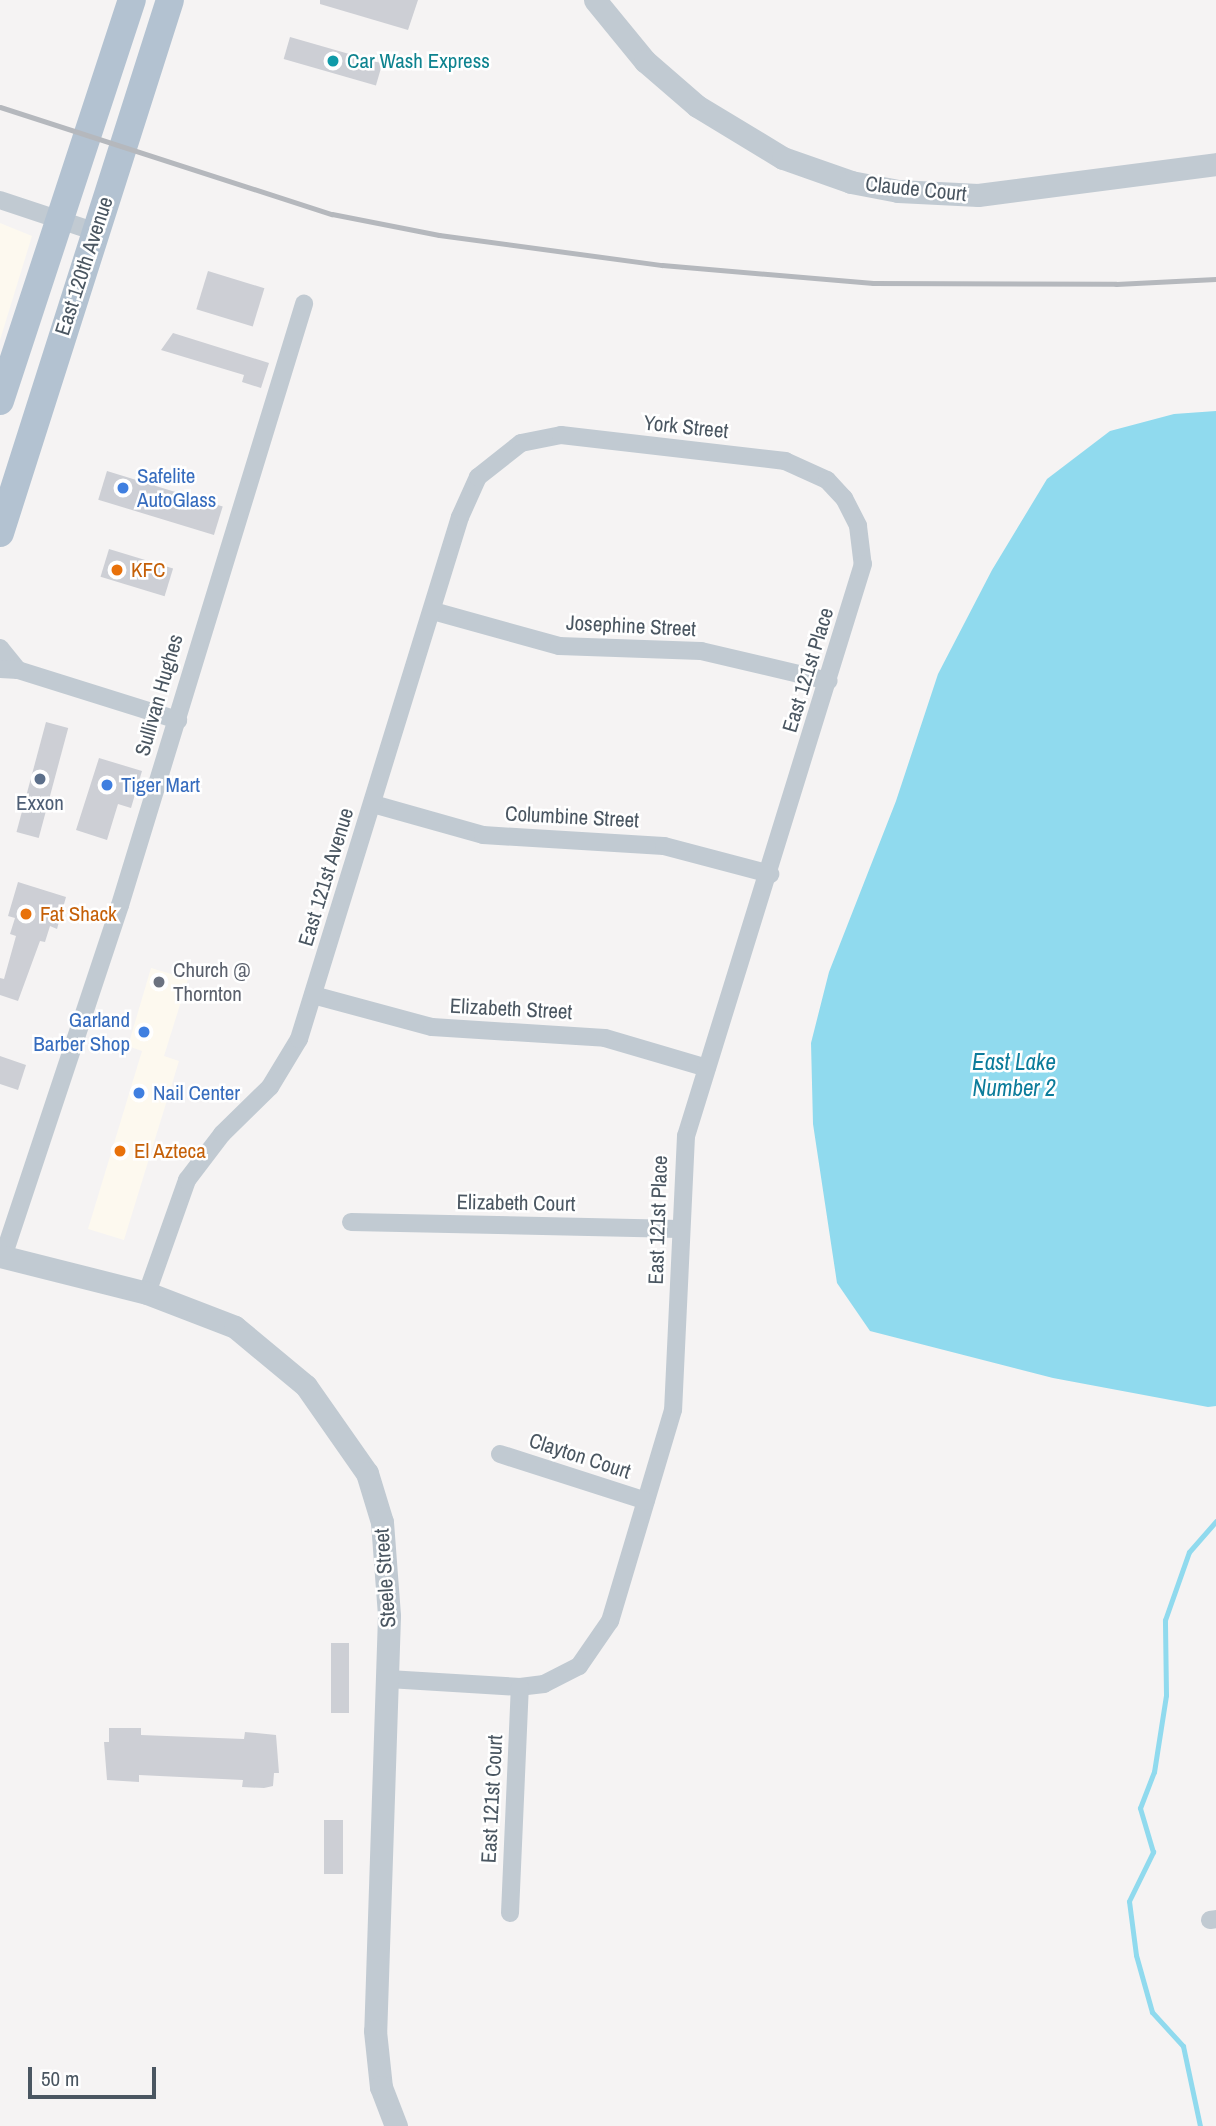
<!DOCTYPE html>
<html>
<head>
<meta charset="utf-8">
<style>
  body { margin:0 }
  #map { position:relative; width:1216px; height:2126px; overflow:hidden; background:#f5f3f3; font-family:"Archivo Narrow",sans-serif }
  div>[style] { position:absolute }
  .commercial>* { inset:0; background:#fdf9ef }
  .water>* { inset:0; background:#90daee }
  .stream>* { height:5px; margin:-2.5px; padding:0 2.5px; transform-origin:2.5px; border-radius:2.5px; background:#90daee }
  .building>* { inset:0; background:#cdcfd5; transform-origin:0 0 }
  .minor>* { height:18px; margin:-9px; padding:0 9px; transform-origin:9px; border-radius:9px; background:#c1cad2 }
  .tertiary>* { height:23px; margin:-11.5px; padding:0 11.5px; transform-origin:11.5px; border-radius:11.5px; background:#c1cad2 }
  .primary>* { height:28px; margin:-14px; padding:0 14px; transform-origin:14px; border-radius:14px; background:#b3c2d1 }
  .rail>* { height:5px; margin:-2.5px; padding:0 2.5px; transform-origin:2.5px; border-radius:2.5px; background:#b5b8bd }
  .dots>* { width:19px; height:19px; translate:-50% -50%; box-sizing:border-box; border:4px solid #fff; border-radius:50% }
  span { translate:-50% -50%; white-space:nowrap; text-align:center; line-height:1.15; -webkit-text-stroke:5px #fff; paint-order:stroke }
  .culture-label { font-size:21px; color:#0d838f }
  .left { translate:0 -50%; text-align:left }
  .street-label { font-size:21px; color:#4a5661 }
  .shop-label { font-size:21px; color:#366cbe }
  .right { translate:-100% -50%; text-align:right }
  .food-label { font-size:21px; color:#c56008 }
  .service-label { font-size:21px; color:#4e5e75 }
  .worship-label { font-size:21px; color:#5b616d }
  .water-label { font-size:23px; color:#0c7c9b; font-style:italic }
  .scale { position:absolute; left:28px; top:2067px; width:128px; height:32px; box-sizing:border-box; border:4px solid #4a5661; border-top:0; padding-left:9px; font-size:21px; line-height:24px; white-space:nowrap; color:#4a5661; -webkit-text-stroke:5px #fff; paint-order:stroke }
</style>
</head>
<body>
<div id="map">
  <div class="commercial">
    <div style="clip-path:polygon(0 223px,32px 236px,0 340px)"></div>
    <div style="clip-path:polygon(151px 968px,188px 979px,164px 1056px,179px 1061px,124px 1240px,88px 1229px,142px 1051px,128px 1046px)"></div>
  </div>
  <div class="water">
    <div style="clip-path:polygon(1216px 411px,1216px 1406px,1208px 1407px,1053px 1378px,870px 1331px,837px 1283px,813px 1124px,811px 1043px,829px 972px,896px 801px,938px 674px,992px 570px,1047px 479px,1110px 431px,1174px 414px)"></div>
  </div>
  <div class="stream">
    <div style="left:1200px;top:2126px;width:82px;rotate:-102deg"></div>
    <div style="left:1183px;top:2046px;width:46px;rotate:-132.4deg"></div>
    <div style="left:1152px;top:2012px;width:59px;rotate:-105.7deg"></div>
    <div style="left:1136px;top:1955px;width:54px;rotate:-97.4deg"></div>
    <div style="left:1129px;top:1901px;width:55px;rotate:-63.9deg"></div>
    <div style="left:1153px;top:1852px;width:46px;rotate:-106.5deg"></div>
    <div style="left:1140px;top:1808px;width:39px;rotate:-69deg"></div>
    <div style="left:1154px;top:1772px;width:78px;rotate:-81.1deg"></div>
    <div style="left:1166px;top:1695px;width:75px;rotate:-90.8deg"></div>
    <div style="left:1165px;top:1620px;width:72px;rotate:-70.6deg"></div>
    <div style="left:1189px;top:1552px;width:41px;rotate:-48.9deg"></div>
  </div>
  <div class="building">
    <div style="clip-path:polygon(320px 0,418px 0,408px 30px,320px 4px)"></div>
    <div style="left:290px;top:37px;width:96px;height:23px;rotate:16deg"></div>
    <div style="left:208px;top:271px;width:59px;height:40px;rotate:17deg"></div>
    <div style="clip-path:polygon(173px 333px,269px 363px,261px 388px,242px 382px,244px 375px,161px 350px)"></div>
    <div style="left:107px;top:471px;width:121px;height:30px;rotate:17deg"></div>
    <div style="left:109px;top:549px;width:67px;height:29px;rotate:17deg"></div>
    <div style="left:46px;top:722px;width:23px;height:114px;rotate:15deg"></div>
    <div style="clip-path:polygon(99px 758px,142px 771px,131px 808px,118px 804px,107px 840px,76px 830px)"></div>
    <div style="clip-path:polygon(18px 882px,66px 897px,57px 929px,50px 926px,45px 942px,40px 941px,18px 1001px,0 995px,0 978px,4px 979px,16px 936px,10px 934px,15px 918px,8px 916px)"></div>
    <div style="clip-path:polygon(0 1056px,26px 1065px,18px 1090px,0 1084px)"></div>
    <div style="left:331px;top:1643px;width:18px;height:70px"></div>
    <div style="clip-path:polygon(109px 1728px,141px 1728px,141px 1735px,244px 1739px,245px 1732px,276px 1735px,279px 1773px,274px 1773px,273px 1786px,264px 1788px,242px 1787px,243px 1780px,139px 1775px,139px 1782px,107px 1780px,104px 1742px,109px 1742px)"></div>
    <div style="left:324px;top:1820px;width:19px;height:54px"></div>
  </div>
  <div class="minor">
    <div style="left:0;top:200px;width:101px;rotate:18.4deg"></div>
    <div style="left:433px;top:611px;width:131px;rotate:15.5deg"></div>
    <div style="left:559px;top:646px;width:142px;rotate:2deg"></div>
    <div style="left:701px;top:651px;width:131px;rotate:13.2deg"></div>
    <div style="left:0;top:648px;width:28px;rotate:51deg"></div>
    <div style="left:0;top:669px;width:18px;rotate:3deg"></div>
    <div style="left:18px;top:670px;width:168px;rotate:17.4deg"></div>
    <div style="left:373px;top:804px;width:114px;rotate:15.7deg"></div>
    <div style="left:483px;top:835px;width:181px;rotate:3.5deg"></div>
    <div style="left:664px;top:846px;width:110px;rotate:14.8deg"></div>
    <div style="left:313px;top:995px;width:123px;rotate:15.1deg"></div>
    <div style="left:432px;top:1027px;width:173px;rotate:3.6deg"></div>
    <div style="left:605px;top:1038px;width:106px;rotate:16.4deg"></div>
    <div style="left:351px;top:1222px;width:329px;rotate:1.2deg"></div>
    <div style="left:3px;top:1257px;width:371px;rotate:-71.6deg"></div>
    <div style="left:120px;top:905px;width:629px;rotate:-72.98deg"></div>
    <div style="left:147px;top:1293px;width:120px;rotate:-70.5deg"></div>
    <div style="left:187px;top:1180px;width:58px;rotate:-52.7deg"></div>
    <div style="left:222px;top:1134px;width:67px;rotate:-44.4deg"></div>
    <div style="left:270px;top:1087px;width:56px;rotate:-58.9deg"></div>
    <div style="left:299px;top:1039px;width:546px;rotate:-72.86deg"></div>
    <div style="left:460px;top:517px;width:44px;rotate:-65.8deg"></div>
    <div style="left:478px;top:477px;width:55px;rotate:-38.3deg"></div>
    <div style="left:521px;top:443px;width:41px;rotate:-11.3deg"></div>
    <div style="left:561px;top:435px;width:226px;rotate:6.6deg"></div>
    <div style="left:785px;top:461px;width:46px;rotate:24.3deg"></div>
    <div style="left:827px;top:480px;width:25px;rotate:47deg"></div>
    <div style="left:844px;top:498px;width:31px;rotate:63deg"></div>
    <div style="left:858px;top:526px;width:38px;rotate:83deg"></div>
    <div style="left:863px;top:564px;width:599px;rotate:107.19deg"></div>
    <div style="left:686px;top:1136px;width:274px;rotate:92.7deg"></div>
    <div style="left:673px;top:1410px;width:220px;rotate:106.6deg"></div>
    <div style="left:610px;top:1621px;width:55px;rotate:124.6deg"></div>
    <div style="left:579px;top:1666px;width:39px;rotate:153deg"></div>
    <div style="left:544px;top:1684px;width:24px;rotate:173deg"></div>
    <div style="left:520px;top:1687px;width:132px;rotate:-176.5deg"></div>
    <div style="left:500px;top:1454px;width:153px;rotate:17.8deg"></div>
    <div style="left:510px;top:1913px;width:226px;rotate:-87.5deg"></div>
    <div style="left:1210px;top:1920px;width:6px;rotate:-9deg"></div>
  </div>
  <div class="tertiary">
    <div style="left:595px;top:0;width:79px;rotate:50.7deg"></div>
    <div style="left:645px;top:61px;width:69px;rotate:40.9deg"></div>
    <div style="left:697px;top:106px;width:100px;rotate:31.2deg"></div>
    <div style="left:783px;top:158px;width:72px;rotate:19.4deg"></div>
    <div style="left:851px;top:182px;width:48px;rotate:10.8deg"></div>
    <div style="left:898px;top:191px;width:80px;rotate:2.9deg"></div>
    <div style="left:978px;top:195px;width:240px;rotate:-7.4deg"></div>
    <div style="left:0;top:1256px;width:152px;rotate:14.1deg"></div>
    <div style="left:147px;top:1293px;width:94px;rotate:21.1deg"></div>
    <div style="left:235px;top:1327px;width:92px;rotate:39.7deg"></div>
    <div style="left:306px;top:1386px;width:106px;rotate:55deg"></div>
    <div style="left:367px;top:1473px;width:51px;rotate:73deg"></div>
    <div style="left:382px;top:1522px;width:94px;rotate:85.7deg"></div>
    <div style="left:389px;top:1616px;width:415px;rotate:91.9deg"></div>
    <div style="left:375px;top:2031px;width:56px;rotate:83.9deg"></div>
    <div style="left:381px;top:2087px;width:42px;rotate:69deg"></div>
  </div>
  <div class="primary">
    <div style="left:0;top:401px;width:422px;rotate:-71.8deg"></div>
    <div style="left:0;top:533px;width:559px;rotate:-72.31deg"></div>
  </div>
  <div class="rail">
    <div style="left:0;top:107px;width:349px;rotate:17.9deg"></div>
    <div style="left:332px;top:214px;width:109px;rotate:11.1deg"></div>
    <div style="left:439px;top:235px;width:225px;rotate:7.7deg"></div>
    <div style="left:662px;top:265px;width:212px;rotate:4.9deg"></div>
    <div style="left:873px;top:283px;width:243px;rotate:0.2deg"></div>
    <div style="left:1116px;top:284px;width:100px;rotate:-2.9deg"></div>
  </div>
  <div class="dots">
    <div style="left:333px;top:61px;background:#0f9aa8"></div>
    <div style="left:123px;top:488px;background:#3f7fe0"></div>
    <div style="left:117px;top:570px;background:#e8710a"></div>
    <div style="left:40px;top:779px;background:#5c6f8a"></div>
    <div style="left:107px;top:785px;background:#3f7fe0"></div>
    <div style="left:26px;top:914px;background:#e8710a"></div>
    <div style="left:159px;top:982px;background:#6b7280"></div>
    <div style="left:144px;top:1032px;background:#3f7fe0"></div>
    <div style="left:139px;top:1093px;background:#3f7fe0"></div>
    <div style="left:120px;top:1151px;background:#e8710a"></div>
  </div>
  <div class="culture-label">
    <span class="left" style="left:347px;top:61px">Car Wash Express</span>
  </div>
  <div class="street-label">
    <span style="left:916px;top:189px;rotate:6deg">Claude Court</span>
    <span style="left:84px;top:266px;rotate:-72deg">East 120th Avenue</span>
    <span style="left:686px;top:427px;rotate:6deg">York Street</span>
    <span style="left:631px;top:626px;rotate:3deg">Josephine Street</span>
    <span style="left:808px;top:670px;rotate:-73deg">East 121st Place</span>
    <span style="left:159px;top:695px;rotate:-74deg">Sullivan Hughes</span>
    <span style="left:572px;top:817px;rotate:3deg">Columbine Street</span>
    <span style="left:326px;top:877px;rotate:-73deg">East 121st Avenue</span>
    <span style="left:511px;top:1009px;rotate:3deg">Elizabeth Street</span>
    <span style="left:516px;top:1203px;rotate:1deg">Elizabeth Court</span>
    <span style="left:658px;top:1220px;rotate:-88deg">East 121st Place</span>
    <span style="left:580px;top:1456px;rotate:18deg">Clayton Court</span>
    <span style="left:385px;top:1578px;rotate:-94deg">Steele Street</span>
    <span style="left:492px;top:1799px;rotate:-87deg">East 121st Court</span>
  </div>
  <div class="shop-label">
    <span class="left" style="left:137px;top:488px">Safelite<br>AutoGlass</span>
    <span class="left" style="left:121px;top:785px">Tiger Mart</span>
    <span class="right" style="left:130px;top:1032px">Garland<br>Barber Shop</span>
    <span class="left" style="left:153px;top:1093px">Nail Center</span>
  </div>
  <div class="food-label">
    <span class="left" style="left:131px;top:570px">KFC</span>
    <span class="left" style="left:40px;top:914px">Fat Shack</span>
    <span class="left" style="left:134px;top:1151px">El Azteca</span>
  </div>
  <div class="service-label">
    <span style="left:40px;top:803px">Exxon</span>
  </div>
  <div class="worship-label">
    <span class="left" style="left:173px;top:982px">Church @<br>Thornton</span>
  </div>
  <div class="water-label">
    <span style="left:1014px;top:1075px">East Lake<br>Number 2</span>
  </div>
  <div class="scale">50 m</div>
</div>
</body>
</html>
